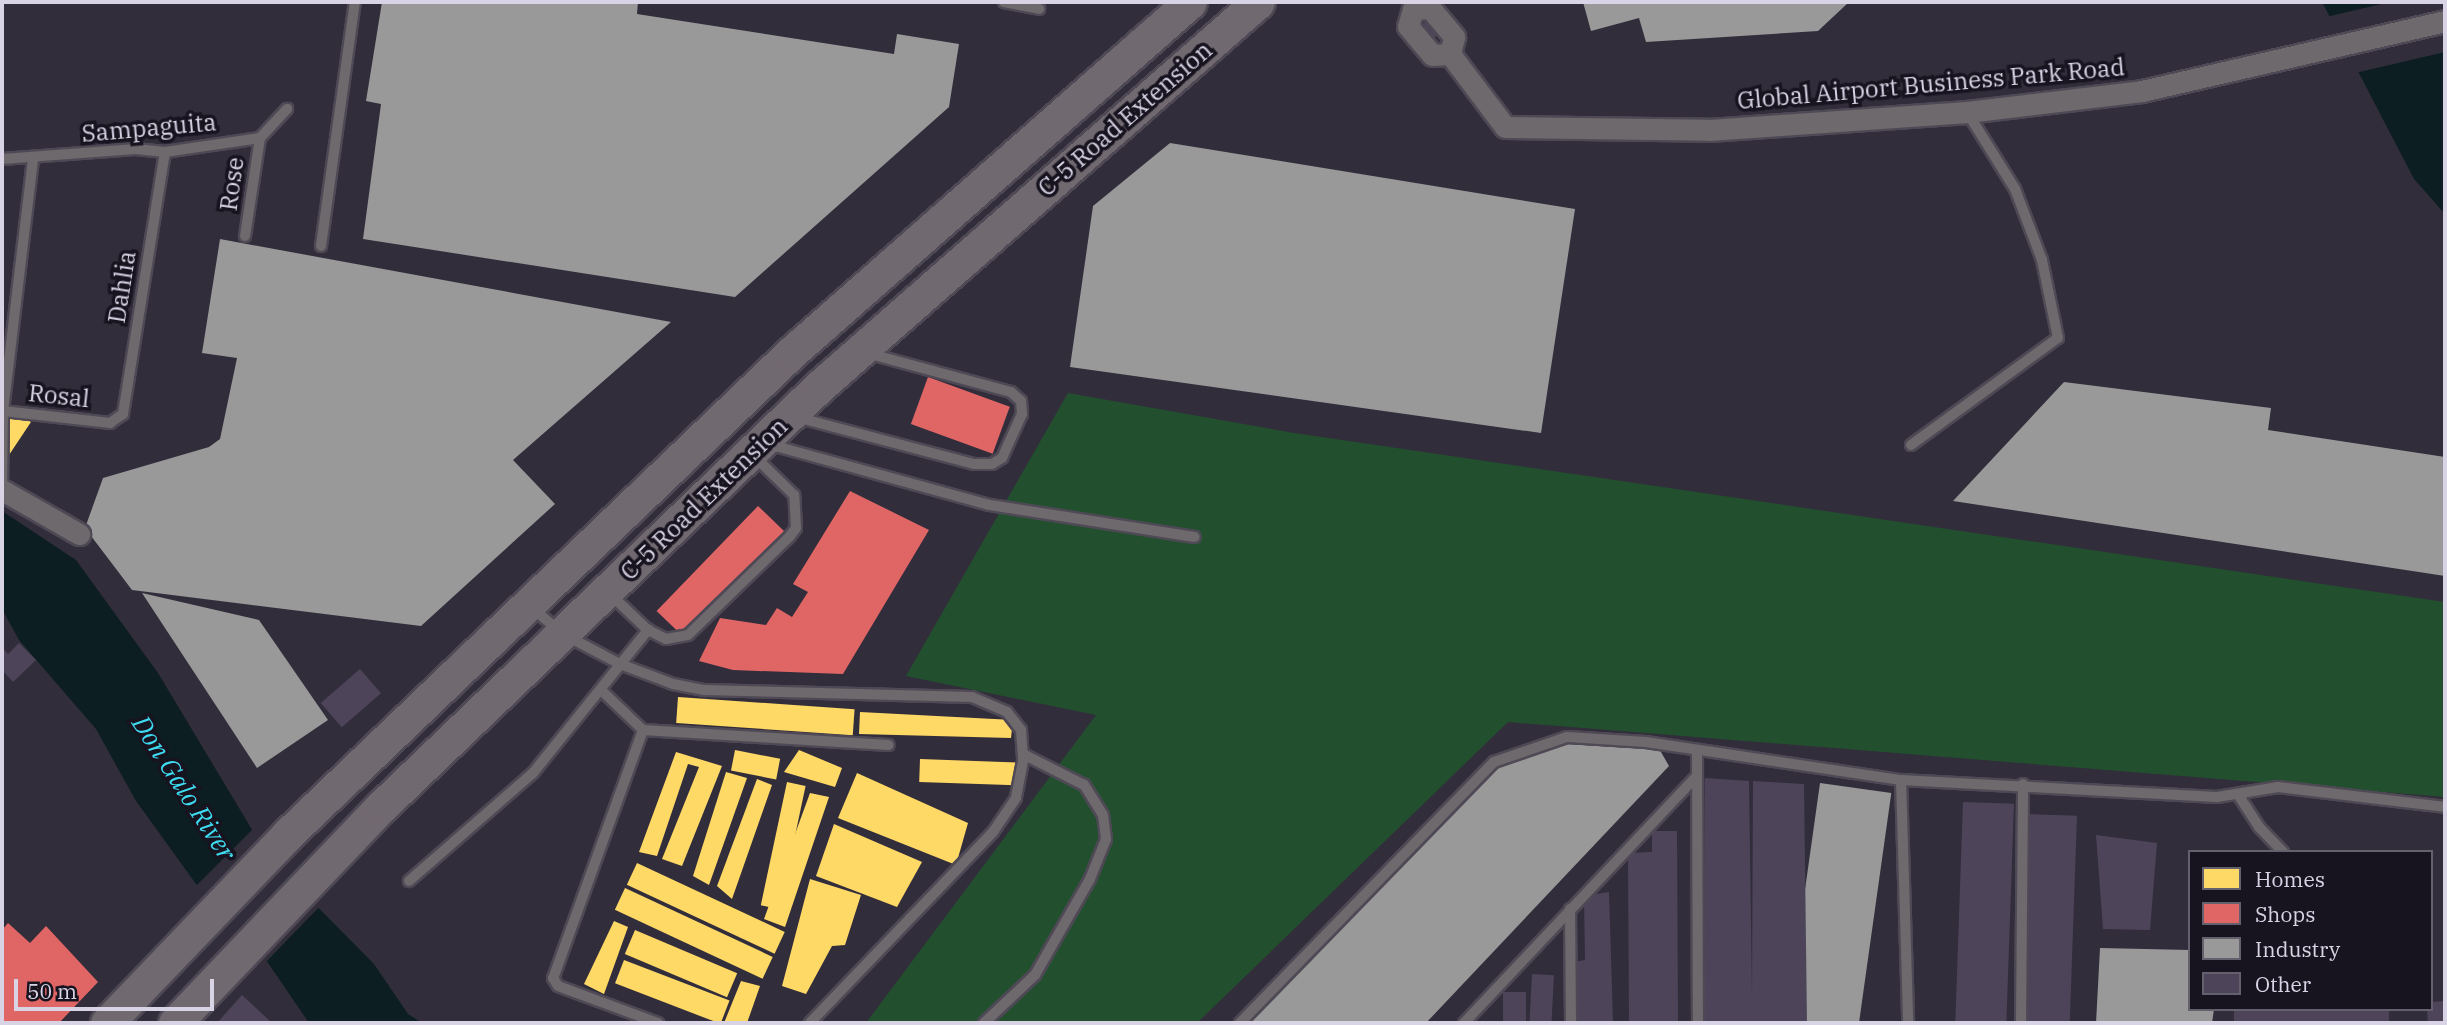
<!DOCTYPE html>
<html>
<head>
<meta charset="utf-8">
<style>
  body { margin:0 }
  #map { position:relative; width:2447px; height:1025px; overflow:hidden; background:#322d3b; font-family:"IBM Plex Serif",serif }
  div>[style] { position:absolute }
  .green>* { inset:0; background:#22502e }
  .water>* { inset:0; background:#0c1e22 }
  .pier>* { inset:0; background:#322d3b }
  .homes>* { inset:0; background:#ffd966; transform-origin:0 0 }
  .shops>* { inset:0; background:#e06666; transform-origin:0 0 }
  .industry>* { inset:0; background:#999; transform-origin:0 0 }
  .building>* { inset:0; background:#4d445a; transform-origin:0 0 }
  .roads { filter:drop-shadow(2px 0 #4e4955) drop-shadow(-2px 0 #4e4955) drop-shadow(0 2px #4e4955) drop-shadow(0 -2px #4e4955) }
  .service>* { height:10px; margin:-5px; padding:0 5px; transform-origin:5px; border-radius:5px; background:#6e696c }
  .minor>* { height:21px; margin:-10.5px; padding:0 10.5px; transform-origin:10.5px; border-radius:10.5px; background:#6e696c }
  .primary>* { height:33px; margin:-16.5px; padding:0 16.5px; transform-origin:16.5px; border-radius:16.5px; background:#716970 }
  span { translate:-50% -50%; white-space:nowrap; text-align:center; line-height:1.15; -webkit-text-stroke:7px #17131f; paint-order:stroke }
  .street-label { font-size:24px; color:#d9d4e5 }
  .water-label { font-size:26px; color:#3edaef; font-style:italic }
  .frame { position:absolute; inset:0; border:4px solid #d9d4e5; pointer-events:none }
  .legend { position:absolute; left:2188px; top:850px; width:245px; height:161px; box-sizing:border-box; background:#17131f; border:2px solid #65606e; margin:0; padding:9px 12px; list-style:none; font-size:21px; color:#d9d4e5 }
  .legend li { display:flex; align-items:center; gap:14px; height:35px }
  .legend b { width:35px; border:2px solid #65606e }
  .scale { position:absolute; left:14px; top:979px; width:200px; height:32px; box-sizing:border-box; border:4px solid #d9d4e5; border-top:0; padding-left:9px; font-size:21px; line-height:24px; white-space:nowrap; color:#d9d4e5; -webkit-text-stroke:5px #17131f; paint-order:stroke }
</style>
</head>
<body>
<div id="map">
  <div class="green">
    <div style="clip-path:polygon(1068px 393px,1294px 433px,2445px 602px,2445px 797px,1508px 722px,1197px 1023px,866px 1023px,1096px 715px,906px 676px)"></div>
  </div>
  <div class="water">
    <div style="clip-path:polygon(2322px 2px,2445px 2px,2445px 214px,2414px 179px)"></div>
    <div style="clip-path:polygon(2px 511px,76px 560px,158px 673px,269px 858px,374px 964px,408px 1014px,422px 1023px,309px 1023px,266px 960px,196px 884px,136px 801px,96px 729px,19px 640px,2px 609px)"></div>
  </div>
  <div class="pier">
    <div style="clip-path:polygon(2390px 2px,2445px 2px,2445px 52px,2355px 73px,2326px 17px)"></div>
    <div style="clip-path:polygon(255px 827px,272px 856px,321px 905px,265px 963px,195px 887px)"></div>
  </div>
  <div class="homes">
    <div style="clip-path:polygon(2px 402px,31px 422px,9px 455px,2px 450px)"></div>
    <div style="left:678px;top:697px;width:177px;height:26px;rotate:4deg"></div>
    <div style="clip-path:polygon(860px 712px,1013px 720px,1011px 738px,859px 734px)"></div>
    <div style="left:735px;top:750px;width:46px;height:21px;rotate:11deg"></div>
    <div style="clip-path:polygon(799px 750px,842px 768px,835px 787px,784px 772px)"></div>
    <div style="clip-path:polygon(676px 752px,722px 766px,682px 866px,662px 859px,699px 767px,688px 764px,657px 856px,639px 852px)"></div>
    <div style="left:920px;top:759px;width:97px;height:23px;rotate:2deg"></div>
    <div style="clip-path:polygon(726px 772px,747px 778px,709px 885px,693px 876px)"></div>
    <div style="clip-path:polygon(857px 773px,968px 823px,956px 865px,838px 818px)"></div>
    <div style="clip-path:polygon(757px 779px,772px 785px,732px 899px,717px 886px)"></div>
    <div style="left:787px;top:782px;width:19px;height:126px;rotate:12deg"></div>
    <div style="clip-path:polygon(810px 793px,829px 797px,785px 927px,764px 919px)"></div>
    <div style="clip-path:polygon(834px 824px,922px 862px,897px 907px,816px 876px)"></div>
    <div style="left:637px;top:863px;width:163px;height:24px;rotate:25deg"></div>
    <div style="clip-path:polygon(810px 879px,861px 895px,845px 945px,832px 946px,806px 994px,782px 986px)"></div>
    <div style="left:625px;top:888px;width:163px;height:24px;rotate:25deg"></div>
    <div style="clip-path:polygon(614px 921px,628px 927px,604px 994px,584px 984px)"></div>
    <div style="left:635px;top:930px;width:111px;height:26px;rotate:23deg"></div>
    <div style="left:624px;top:960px;width:113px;height:25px;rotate:21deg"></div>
    <div style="clip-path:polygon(741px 981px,760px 986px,747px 1023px,724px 1023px)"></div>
  </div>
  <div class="shops">
    <div style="left:928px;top:377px;width:87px;height:50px;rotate:20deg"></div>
    <div style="clip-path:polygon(850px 491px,929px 530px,843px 674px,733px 670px,699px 661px,720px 618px,766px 625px,777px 608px,792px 617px,808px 592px,793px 584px)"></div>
    <div style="left:758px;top:506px;width:39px;height:146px;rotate:44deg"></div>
    <div style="clip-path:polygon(8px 923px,30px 943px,46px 926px,98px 982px,59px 1023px,6px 1023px,2px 1019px,2px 930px)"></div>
  </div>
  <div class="industry">
    <div style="clip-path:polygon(382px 2px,638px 2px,637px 14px,894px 54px,897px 34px,959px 44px,949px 107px,735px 297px,363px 239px,381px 104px,366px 101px)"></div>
    <div style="clip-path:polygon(1583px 2px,1849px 2px,1818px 31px,1646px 42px,1639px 18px,1591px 31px)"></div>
    <div style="clip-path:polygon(1170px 143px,1575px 209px,1541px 433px,1070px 367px,1093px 206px)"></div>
    <div style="clip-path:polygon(220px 239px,671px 322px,513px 460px,555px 504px,421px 626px,132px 590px,85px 528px,103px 478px,209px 447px,220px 439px,237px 358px,202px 353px)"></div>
    <div style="clip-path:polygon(2064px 382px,2271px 408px,2268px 430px,2445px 457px,2445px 576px,1953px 501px)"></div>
    <div style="clip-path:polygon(142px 593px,259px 620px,328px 720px,257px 768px)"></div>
    <div style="clip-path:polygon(1570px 743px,1657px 745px,1669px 766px,1426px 1023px,1246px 1023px,1497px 765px)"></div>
    <div style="left:1820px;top:783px;width:72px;height:240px;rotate:8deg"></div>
    <div style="clip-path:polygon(2100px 948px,2190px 950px,2190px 1009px,2214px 1009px,2212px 1023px,2096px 1023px)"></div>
  </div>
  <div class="building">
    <div style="left:1429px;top:19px;width:18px;height:12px;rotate:52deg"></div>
    <div style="clip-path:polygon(19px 643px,36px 660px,13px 682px,2px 670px,2px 647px,8px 654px)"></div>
    <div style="left:360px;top:669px;width:32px;height:52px;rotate:49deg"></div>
    <div style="clip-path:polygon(1705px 778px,1749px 781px,1752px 996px,1753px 781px,1804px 784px,1807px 1023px,1704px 1023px)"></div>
    <div style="left:1963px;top:802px;width:51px;height:221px;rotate:2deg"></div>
    <div style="left:2026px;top:814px;width:51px;height:209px;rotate:2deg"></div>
    <div style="clip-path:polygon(1652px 831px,1677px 831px,1678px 1023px,1629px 1023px,1628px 853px,1652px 852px)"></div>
    <div style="clip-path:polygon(2096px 835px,2157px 843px,2150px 930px,2103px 929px)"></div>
    <div style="clip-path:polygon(1609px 892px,1613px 1023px,1573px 1023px,1574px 962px,1585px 960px,1584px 896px)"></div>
    <div style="left:1532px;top:974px;width:22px;height:49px;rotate:3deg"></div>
    <div style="left:1503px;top:992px;width:23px;height:31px"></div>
    <div style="clip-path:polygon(242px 995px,272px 1023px,217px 1023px)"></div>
    <div style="clip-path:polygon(2445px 1001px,2445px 1023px,2428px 1023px,2427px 1009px,2431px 1009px,2431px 1002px)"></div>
    <div style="left:2234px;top:1009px;width:155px;height:14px"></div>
  </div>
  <div class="roads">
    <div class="service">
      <div style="left:1004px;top:2px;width:36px;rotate:11deg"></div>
      <div style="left:2px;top:159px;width:134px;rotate:-4.3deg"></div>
      <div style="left:136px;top:149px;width:29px;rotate:6deg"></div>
      <div style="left:165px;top:152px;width:96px;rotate:-8.4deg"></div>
      <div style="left:260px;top:138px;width:40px;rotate:-47deg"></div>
      <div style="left:245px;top:236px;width:99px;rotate:-81.3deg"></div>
      <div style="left:321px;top:246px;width:246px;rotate:-82.1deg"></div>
      <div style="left:3px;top:411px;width:108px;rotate:6.4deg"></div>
      <div style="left:110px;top:423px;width:16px;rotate:-35deg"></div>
      <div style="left:123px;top:414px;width:265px;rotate:-80.9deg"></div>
      <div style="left:796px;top:417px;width:184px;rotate:14.8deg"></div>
      <div style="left:974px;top:464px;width:18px"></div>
      <div style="left:992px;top:464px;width:12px;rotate:-31deg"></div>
      <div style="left:1002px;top:458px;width:48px;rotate:-65.6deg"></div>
      <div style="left:1022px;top:414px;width:13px;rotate:-94deg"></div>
      <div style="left:1021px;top:401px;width:13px;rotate:-138deg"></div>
      <div style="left:1011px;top:392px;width:150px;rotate:-164.9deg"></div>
      <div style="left:768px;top:444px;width:230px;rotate:15.4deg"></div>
      <div style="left:990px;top:505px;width:207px;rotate:8.9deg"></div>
      <div style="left:1911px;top:445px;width:182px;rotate:-36.1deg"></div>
      <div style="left:2058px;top:338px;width:80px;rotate:-101.6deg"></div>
      <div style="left:2042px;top:260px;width:76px;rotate:-110.8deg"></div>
      <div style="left:2015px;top:189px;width:91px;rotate:-121.9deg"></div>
      <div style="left:2px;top:490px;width:79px;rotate:-89.3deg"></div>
      <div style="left:3px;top:411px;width:254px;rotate:-83.2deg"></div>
      <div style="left:610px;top:594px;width:52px;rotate:43.5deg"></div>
      <div style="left:648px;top:630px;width:20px;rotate:27deg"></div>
      <div style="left:666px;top:639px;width:22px;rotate:-10deg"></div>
      <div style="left:688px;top:635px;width:142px;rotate:-44.1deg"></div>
      <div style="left:790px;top:536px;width:10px;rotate:-53deg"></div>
      <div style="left:796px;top:528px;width:33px;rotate:-93deg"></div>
      <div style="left:794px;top:495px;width:57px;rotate:-135.7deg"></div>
      <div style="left:531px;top:607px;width:42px;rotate:40.2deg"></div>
      <div style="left:563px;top:634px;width:64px;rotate:27.8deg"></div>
      <div style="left:620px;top:664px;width:57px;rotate:20.7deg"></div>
      <div style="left:673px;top:684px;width:33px;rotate:11deg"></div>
      <div style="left:705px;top:690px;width:267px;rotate:1.5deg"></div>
      <div style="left:972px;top:697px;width:38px;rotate:23deg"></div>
      <div style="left:1007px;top:712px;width:23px;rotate:52deg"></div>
      <div style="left:1021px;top:730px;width:31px;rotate:86deg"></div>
      <div style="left:1023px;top:761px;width:38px;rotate:101deg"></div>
      <div style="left:1016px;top:798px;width:41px;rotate:124.1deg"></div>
      <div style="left:993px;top:832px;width:265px;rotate:133.8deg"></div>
      <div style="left:601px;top:690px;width:58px;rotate:43.6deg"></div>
      <div style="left:643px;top:730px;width:246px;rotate:3.5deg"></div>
      <div style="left:643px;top:730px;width:264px;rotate:109.9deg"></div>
      <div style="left:553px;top:978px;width:9px;rotate:58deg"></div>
      <div style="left:558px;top:986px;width:107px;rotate:20.3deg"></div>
      <div style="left:1697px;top:751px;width:272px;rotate:89.8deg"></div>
      <div style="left:1901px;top:780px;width:243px;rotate:88.3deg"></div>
      <div style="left:2239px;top:796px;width:37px;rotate:57deg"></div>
      <div style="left:2259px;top:827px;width:35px;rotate:46deg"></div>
      <div style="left:409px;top:881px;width:164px;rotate:-41.1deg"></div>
      <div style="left:533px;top:773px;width:184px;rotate:-51.2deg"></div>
      <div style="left:1570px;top:909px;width:114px;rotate:89.5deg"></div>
      <div style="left:984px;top:1023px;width:70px;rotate:-43.3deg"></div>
      <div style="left:1035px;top:975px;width:111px;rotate:-60.2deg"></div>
      <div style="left:1090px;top:879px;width:43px;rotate:-68.2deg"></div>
      <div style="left:1106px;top:839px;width:24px;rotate:-97deg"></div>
      <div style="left:1103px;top:815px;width:36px;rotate:-122deg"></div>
      <div style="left:1084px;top:785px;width:68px;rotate:-153.1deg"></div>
      <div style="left:1240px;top:1023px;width:364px;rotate:-45.8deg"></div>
      <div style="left:1494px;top:762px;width:77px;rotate:-18.9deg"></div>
      <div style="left:1567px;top:737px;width:79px;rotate:3.6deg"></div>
      <div style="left:1646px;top:742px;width:258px;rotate:8.5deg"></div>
      <div style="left:1901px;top:780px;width:316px;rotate:3.1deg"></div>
      <div style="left:2217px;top:797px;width:62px;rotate:-9.3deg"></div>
      <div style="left:2278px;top:787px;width:168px;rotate:6.8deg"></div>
      <div style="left:1464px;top:1023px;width:338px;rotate:-46.7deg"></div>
      <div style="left:2021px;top:1023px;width:239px;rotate:-89.5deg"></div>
    </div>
    <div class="minor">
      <div style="left:1413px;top:9px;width:17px;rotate:-3deg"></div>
      <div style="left:1430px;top:8px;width:38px;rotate:50deg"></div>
      <div style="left:1454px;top:37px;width:17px;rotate:103deg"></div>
      <div style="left:1450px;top:54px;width:91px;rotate:53deg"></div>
      <div style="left:1505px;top:127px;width:204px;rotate:0.8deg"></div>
      <div style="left:1709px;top:130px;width:259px;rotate:-4deg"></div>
      <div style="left:1967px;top:112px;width:176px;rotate:-6.8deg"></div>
      <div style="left:2142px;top:91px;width:311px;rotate:-13deg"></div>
      <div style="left:1413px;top:9px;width:18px;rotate:106deg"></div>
      <div style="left:1408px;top:26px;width:14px;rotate:51deg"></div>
      <div style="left:1417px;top:37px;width:23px;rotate:50deg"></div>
      <div style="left:1432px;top:55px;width:18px;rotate:-3deg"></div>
      <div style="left:2px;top:490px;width:89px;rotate:29.7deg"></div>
    </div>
    <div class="primary">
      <div style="left:107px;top:1023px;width:260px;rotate:-46.2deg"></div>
      <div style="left:287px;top:835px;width:697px;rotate:-43.72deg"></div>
      <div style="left:791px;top:353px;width:531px;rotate:-41.34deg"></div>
      <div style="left:175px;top:1023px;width:300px;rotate:-46.4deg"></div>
      <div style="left:382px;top:806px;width:607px;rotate:-43.8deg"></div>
      <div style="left:820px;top:386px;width:582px;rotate:-41.24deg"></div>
    </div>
  </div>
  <div class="street-label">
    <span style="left:1931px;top:84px;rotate:-5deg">Global Airport Business Park Road</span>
    <span style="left:1125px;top:119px;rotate:-41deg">C-5 Road Extension</span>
    <span style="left:149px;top:128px;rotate:-5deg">Sampaguita</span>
    <span style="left:232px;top:184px;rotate:-82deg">Rose</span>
    <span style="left:122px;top:287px;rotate:-81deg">Dahlia</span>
    <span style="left:59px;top:396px;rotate:6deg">Rosal</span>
    <span style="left:704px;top:499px;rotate:-44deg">C-5 Road Extension</span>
  </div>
  <div class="water-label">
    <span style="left:184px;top:788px;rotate:57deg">Don Galo River</span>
  </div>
  <div class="frame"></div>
  <ul class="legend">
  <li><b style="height:19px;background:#ffd966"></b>Homes</li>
  <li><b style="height:19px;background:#e06666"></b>Shops</li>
  <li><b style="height:19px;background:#999"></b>Industry</li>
  <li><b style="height:19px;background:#4d445a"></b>Other</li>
  </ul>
  <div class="scale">50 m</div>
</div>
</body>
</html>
